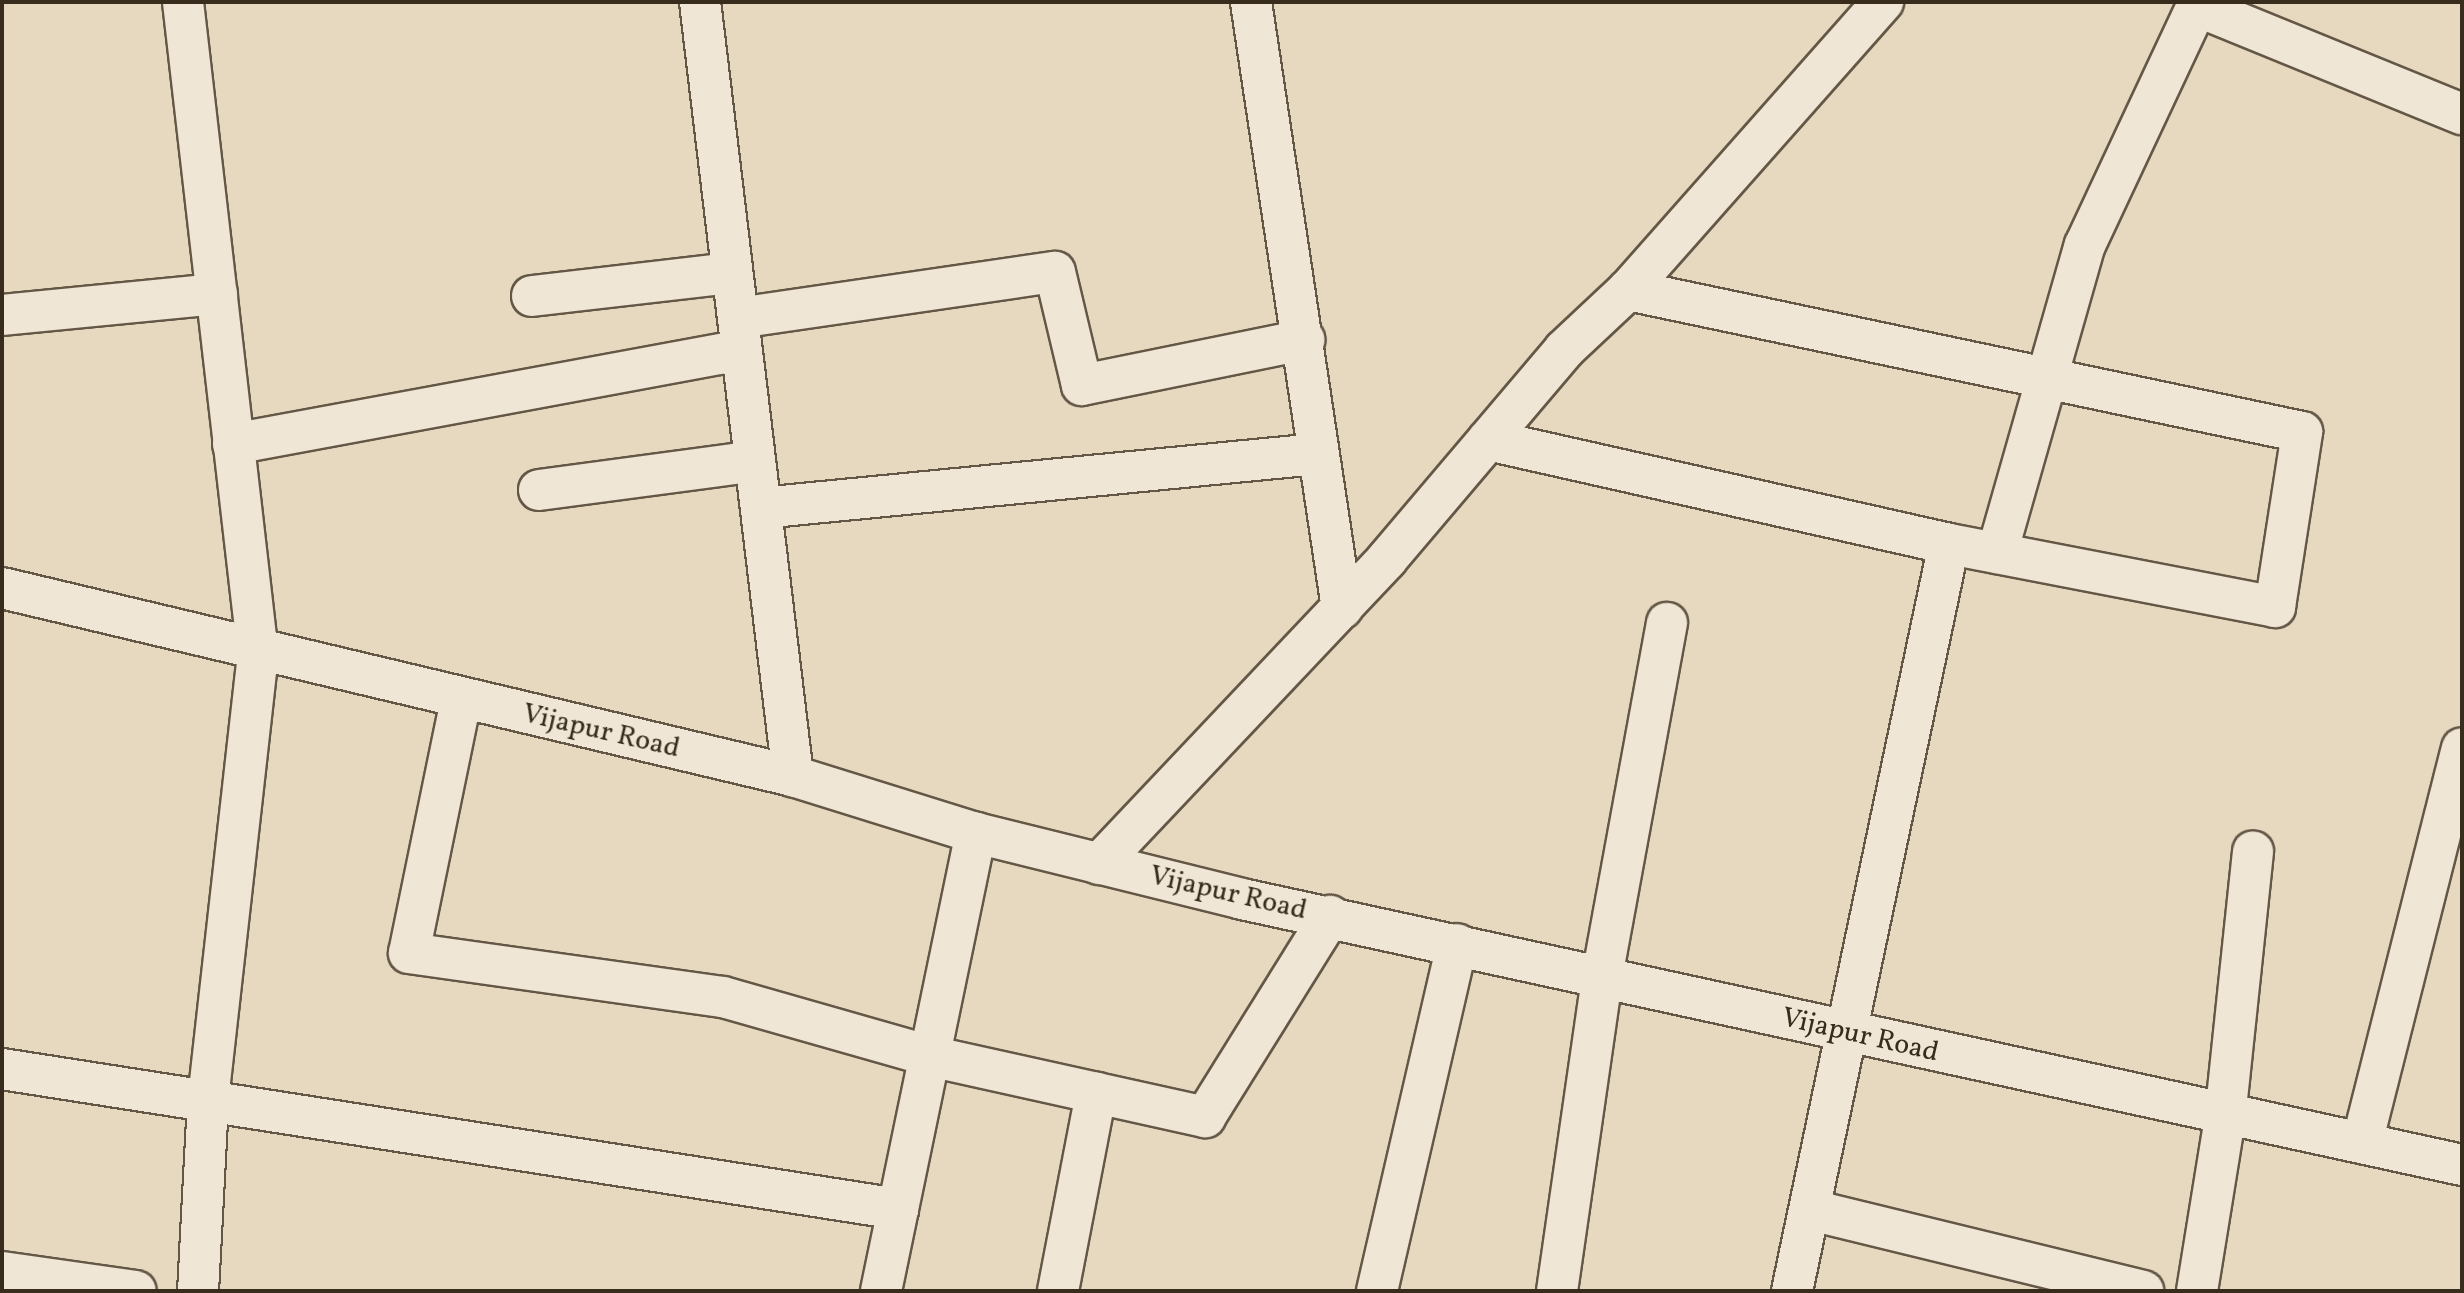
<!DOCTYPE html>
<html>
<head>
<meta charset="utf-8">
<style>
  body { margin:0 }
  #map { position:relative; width:2464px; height:1293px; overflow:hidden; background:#e7d9bf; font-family:Vollkorn,serif }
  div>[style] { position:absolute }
  .roads { filter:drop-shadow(2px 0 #645746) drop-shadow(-2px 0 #645746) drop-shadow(0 2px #645746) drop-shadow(0 -2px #645746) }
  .street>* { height:40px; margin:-20px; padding:0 20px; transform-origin:20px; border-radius:20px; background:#efe6d5 }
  span { translate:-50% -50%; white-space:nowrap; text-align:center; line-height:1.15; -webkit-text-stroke:7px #efe6d5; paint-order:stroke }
  .street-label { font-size:28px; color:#382c1d }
  .frame { position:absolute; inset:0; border:4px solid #382c1d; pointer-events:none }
</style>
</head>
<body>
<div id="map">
  <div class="roads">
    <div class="street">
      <div style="left:183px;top:2px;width:656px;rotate:83.44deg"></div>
      <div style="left:258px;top:654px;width:450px;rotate:96.4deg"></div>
      <div style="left:208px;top:1101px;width:190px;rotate:93deg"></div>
      <div style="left:700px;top:2px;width:780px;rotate:83.15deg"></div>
      <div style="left:1251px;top:2px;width:613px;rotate:81.46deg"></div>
      <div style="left:2197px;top:6px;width:286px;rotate:22.2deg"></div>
      <div style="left:532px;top:296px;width:201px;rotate:-6.6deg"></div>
      <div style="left:2px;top:315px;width:216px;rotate:-5.6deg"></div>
      <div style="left:738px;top:318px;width:320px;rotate:-8.3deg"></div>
      <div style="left:1055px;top:272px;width:116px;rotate:76.6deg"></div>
      <div style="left:1082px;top:385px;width:227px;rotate:-11.5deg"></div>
      <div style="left:1488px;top:440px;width:473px;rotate:12.7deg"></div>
      <div style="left:1949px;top:544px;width:332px;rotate:10.9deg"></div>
      <div style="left:2275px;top:607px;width:177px;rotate:-81.2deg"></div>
      <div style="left:2302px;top:432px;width:689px;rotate:-168.1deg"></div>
      <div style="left:233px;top:444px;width:517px;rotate:-10.48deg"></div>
      <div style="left:539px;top:490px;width:218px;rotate:-7.6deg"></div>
      <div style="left:761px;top:508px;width:559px;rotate:-5.55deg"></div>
      <div style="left:1997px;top:553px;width:320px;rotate:-74.1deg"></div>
      <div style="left:2085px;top:245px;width:268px;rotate:-64.9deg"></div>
      <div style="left:2px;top:588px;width:813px;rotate:13.37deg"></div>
      <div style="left:793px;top:776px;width:192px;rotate:17.3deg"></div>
      <div style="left:976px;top:833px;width:274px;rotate:13.9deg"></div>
      <div style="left:1242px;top:899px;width:1249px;rotate:12.3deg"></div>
      <div style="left:461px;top:700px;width:258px;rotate:101.6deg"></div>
      <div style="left:409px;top:953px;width:317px;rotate:8deg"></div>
      <div style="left:723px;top:997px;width:215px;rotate:15.9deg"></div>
      <div style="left:930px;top:1056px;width:282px;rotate:12.5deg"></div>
      <div style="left:1205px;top:1117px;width:237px;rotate:-58.1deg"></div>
      <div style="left:1099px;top:864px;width:419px;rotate:-46.6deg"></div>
      <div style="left:1387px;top:559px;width:274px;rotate:-49.7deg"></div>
      <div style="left:1564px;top:350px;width:88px;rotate:-43.2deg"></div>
      <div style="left:1628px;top:290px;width:385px;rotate:-48.5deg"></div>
      <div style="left:2px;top:1069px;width:907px;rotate:8.88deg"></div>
      <div style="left:2362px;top:1143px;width:407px;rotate:-75.8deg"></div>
      <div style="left:1811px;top:1210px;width:342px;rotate:13.7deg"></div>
      <div style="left:2px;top:1272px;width:135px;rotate:8.1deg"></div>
      <div style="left:881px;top:1291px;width:468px;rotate:-78.3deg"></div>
      <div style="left:1058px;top:1291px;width:202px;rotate:-79.1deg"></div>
      <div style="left:1377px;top:1291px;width:356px;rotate:-77deg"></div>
      <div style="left:1557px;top:1291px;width:317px;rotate:-81.8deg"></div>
      <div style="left:1602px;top:977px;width:360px;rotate:-79.6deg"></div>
      <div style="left:1792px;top:1291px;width:763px;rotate:-78.13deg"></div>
      <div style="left:2197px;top:1291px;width:175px;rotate:-80.8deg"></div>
      <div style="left:2225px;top:1118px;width:268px;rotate:-84deg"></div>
    </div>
  </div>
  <div class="street-label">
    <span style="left:601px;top:732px;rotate:13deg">Vijapur Road</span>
    <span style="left:1228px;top:894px;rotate:13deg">Vijapur Road</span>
    <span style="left:1860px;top:1036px;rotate:13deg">Vijapur Road</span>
  </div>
  <div class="frame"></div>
</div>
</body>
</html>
